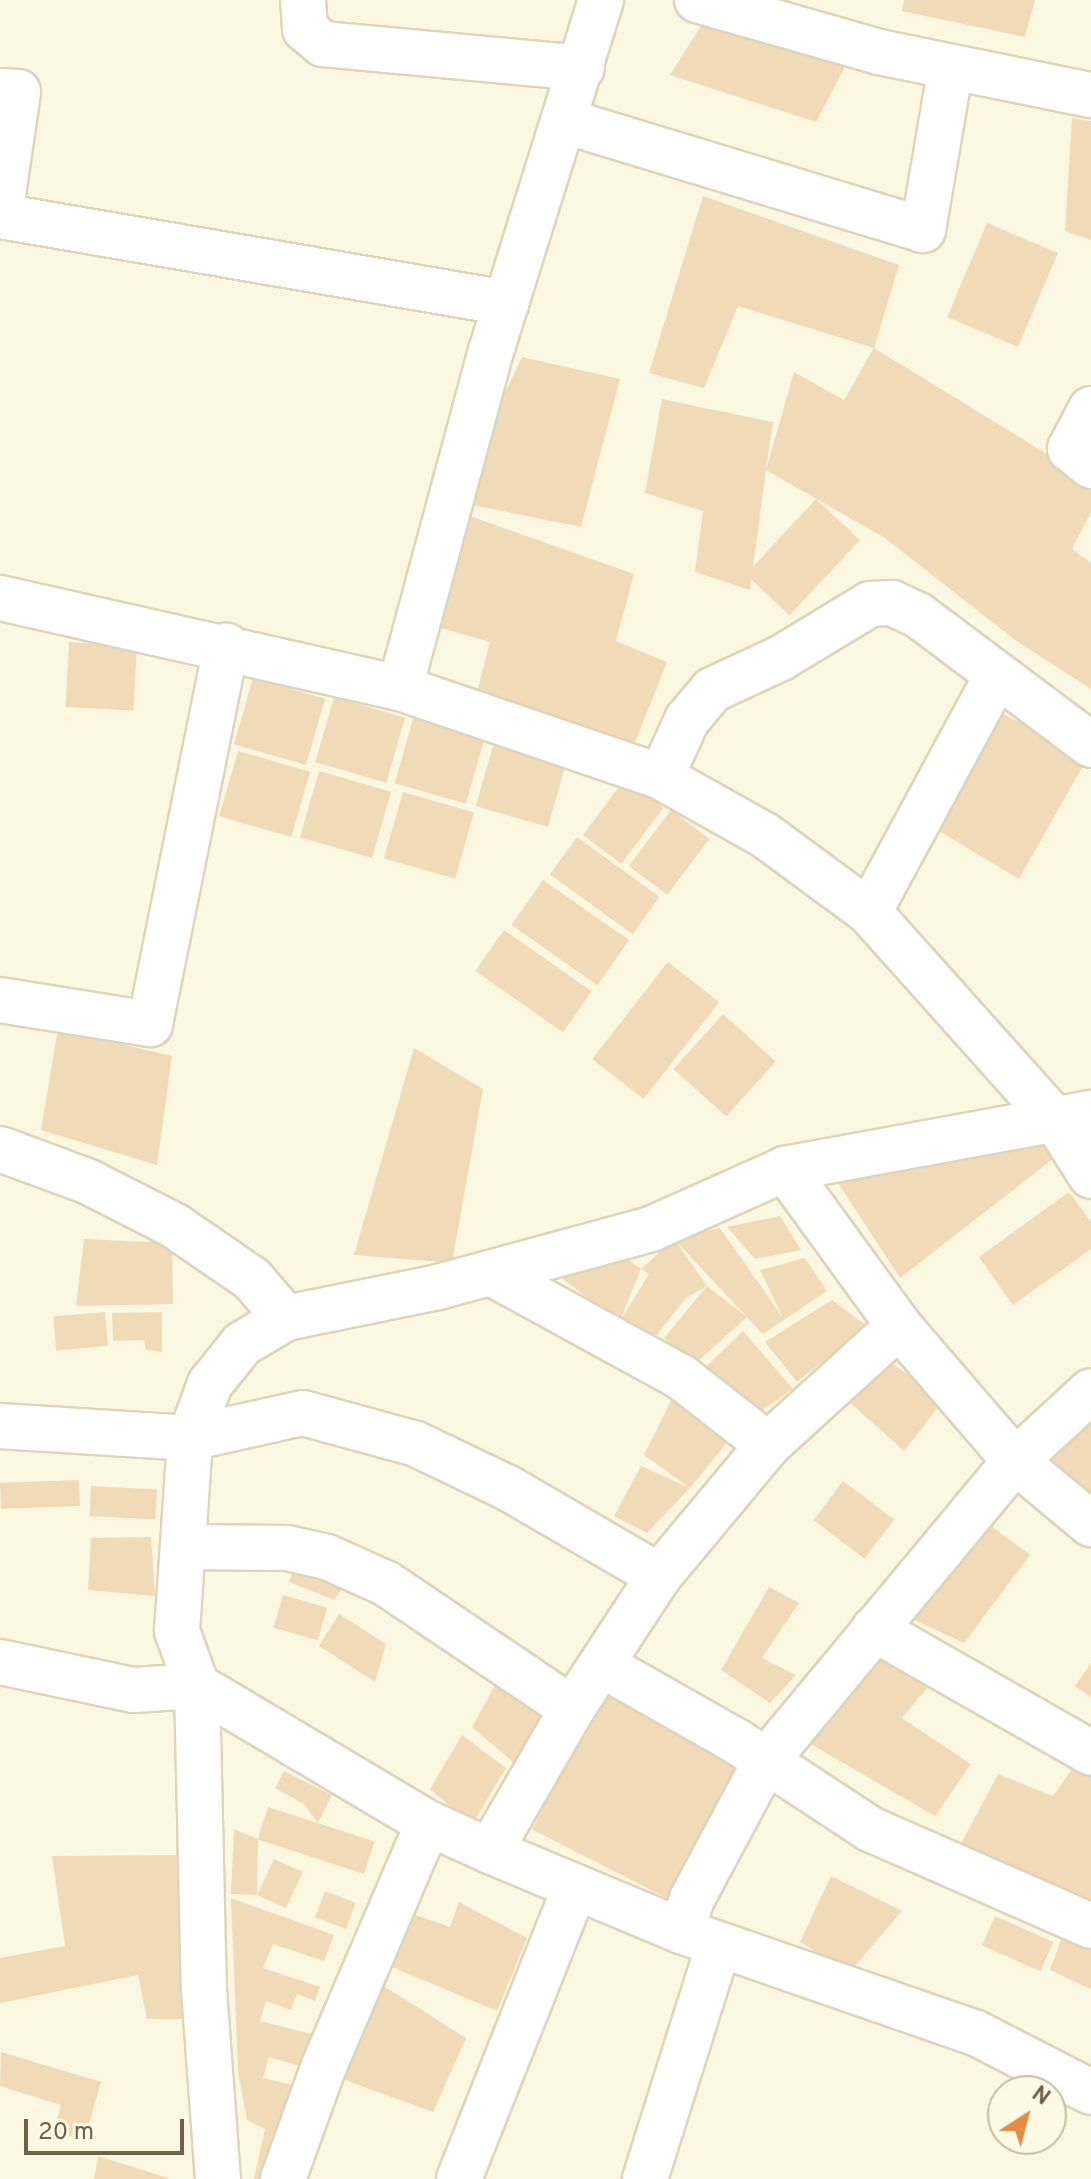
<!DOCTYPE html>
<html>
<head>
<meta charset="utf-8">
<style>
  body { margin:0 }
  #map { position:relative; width:1091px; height:2179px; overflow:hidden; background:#fbf7e0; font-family:Overpass,sans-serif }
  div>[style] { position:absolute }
  .building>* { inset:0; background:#f0dab8; transform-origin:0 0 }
  .roads { filter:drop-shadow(2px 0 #dfd4bc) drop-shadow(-2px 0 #dfd4bc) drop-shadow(0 2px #dfd4bc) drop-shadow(0 -2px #dfd4bc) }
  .street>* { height:44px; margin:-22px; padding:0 22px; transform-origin:22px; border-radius:22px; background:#fff }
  span { translate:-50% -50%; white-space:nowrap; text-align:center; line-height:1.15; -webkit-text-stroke:6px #fffae5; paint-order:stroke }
  .north { position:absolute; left:987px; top:2075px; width:80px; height:80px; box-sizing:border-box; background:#fffae5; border:2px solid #c6bca6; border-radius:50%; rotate:36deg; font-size:22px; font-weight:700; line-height:32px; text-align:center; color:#716048 }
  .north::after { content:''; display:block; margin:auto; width:28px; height:36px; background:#e48b46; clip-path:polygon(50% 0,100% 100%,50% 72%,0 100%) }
  .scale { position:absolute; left:24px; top:2119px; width:160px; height:36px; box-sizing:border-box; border:4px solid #716048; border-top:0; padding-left:10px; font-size:24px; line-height:28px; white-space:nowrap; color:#716048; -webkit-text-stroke:6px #fffae5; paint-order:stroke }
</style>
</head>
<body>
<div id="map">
  <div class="building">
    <div style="clip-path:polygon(904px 0,1035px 0,1025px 37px,902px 11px)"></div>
    <div style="clip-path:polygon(706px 18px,847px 63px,816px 122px,670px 75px)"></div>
    <div style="clip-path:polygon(1072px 118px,1091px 121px,1091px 240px,1065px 231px)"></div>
    <div style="clip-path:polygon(703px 196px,899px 265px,874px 348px,738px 306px,704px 388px,649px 373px)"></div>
    <div style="left:987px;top:223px;width:77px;height:102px;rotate:23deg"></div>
    <div style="clip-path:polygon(874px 348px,1091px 481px,1091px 512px,1072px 549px,1091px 563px,1091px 689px,1015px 640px,885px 538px,766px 470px,750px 590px,695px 572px,703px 511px,645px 493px,662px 399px,773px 422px,766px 470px,794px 372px,844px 400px)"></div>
    <div style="clip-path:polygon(522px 357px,620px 379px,581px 527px,453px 501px)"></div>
    <div style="left:816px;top:499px;width:60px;height:103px;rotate:43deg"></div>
    <div style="clip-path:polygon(464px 514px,634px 574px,616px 641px,667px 662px,630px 755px,473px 708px,490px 642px,434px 626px)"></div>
    <div style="left:69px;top:642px;width:68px;height:65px;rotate:3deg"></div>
    <div style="left:253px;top:678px;width:75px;height:69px;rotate:16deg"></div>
    <div style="left:334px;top:697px;width:74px;height:68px;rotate:16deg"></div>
    <div style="clip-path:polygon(999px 712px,1088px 757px,1019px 879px,924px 822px)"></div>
    <div style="left:414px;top:716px;width:74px;height:70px;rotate:16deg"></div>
    <div style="left:495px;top:739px;width:75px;height:70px;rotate:16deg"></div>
    <div style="left:238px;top:751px;width:75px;height:68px;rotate:16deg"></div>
    <div style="left:319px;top:771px;width:75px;height:69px;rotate:16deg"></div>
    <div style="left:625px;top:779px;width:48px;height:70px;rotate:37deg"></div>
    <div style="left:403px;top:792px;width:74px;height:69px;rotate:16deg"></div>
    <div style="left:671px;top:810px;width:48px;height:70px;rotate:37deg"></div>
    <div style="left:577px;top:837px;width:102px;height:46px;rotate:36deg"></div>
    <div style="left:543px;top:880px;width:105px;height:55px;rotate:35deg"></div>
    <div style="left:504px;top:930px;width:107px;height:50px;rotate:35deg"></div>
    <div style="left:668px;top:962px;width:65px;height:123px;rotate:38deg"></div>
    <div style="left:723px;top:1014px;width:71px;height:74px;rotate:42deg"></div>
    <div style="clip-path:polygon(58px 1029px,172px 1056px,157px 1165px,41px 1130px)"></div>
    <div style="clip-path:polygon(414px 1048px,483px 1089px,452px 1263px,354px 1255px)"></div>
    <div style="clip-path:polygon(1045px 1141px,1053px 1159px,900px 1278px,838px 1183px)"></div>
    <div style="clip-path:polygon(1069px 1192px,1091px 1222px,1091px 1249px,1013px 1305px,979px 1257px)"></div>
    <div style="clip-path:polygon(780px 1216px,801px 1250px,755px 1259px,727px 1227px)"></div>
    <div style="clip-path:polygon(720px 1228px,783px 1318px,760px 1270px,805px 1258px,827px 1291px,763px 1334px,747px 1317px,695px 1364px,664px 1338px,707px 1286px,747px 1317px,674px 1239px,707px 1286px,686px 1298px,656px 1336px,619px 1323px,562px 1278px,613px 1249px,641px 1269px,619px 1323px,649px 1274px,641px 1269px,674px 1239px)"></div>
    <div style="clip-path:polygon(84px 1239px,172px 1243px,173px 1304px,76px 1306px)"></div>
    <div style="clip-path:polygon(832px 1300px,867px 1326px,797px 1382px,765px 1342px)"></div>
    <div style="left:105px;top:1312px;width:34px;height:52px;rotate:85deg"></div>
    <div style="clip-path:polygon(162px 1312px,162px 1352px,146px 1350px,144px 1340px,113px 1341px,112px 1313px)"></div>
    <div style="clip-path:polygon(743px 1331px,793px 1389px,758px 1413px,705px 1368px)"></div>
    <div style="clip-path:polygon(888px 1360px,943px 1401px,904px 1451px,846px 1399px)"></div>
    <div style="clip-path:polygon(673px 1397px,734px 1434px,690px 1488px,644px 1455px)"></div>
    <div style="clip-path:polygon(1091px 1418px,1091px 1496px,1049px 1460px)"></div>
    <div style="clip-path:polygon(641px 1466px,690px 1488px,647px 1533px,614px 1516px)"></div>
    <div style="left:79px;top:1480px;width:26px;height:79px;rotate:88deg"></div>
    <div style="left:843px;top:1481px;width:64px;height:49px;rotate:37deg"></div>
    <div style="left:91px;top:1486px;width:66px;height:30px;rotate:3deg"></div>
    <div style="clip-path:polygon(982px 1519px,1030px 1555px,964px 1643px,897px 1612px)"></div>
    <div style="clip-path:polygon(151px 1537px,155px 1596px,88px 1590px,91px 1538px)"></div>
    <div style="clip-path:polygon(297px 1562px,348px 1581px,334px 1600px,289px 1582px)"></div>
    <div style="clip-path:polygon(769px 1587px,799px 1603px,762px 1658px,796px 1675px,770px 1703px,721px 1670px)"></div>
    <div style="left:283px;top:1595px;width:46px;height:34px;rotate:16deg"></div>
    <div style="clip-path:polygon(339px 1614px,386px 1644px,375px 1682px,319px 1646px)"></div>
    <div style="clip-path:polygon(874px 1638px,932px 1682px,902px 1718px,971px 1764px,935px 1816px,800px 1738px)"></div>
    <div style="clip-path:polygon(1091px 1663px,1091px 1697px,1075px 1686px)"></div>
    <div style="clip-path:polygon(499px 1678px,551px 1709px,514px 1763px,472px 1727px)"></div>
    <div style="left:609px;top:1679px;width:153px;height:169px;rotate:27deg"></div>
    <div style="clip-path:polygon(462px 1735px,506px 1768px,472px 1825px,430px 1789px)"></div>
    <div style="clip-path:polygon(1076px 1764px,1091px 1772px,1091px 1899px,961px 1844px,998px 1774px,1053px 1796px)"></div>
    <div style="clip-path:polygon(284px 1771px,332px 1795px,318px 1823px,304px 1804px,275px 1788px)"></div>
    <div style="left:268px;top:1807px;width:112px;height:34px;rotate:18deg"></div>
    <div style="clip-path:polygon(234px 1829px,258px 1839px,257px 1895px,274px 1859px,303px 1872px,286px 1908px,257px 1895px,231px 1894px)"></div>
    <div style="clip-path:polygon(179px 1855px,190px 2019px,147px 2019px,138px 1975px,0 2003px,0 1958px,65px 1946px,52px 1856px)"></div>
    <div style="clip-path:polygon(831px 1876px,902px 1911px,849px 1973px,800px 1942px)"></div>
    <div style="left:325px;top:1891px;width:33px;height:28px;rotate:21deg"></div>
    <div style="clip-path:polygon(231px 1898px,334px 1935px,324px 1961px,273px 1944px,263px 1968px,320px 1987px,315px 2001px,297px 1994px,291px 2010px,266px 2001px,260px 2021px,319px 2036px,310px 2069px,269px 2057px,263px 2078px,297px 2086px,273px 2179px,254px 2179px,265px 2129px,247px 2120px,238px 2072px)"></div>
    <div style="clip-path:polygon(459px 1902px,527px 1938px,497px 2011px,387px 1965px,404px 1911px,450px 1927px)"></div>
    <div style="left:995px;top:1916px;width:64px;height:32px;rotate:24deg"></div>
    <div style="clip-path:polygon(1064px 1931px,1091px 1948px,1091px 1989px,1050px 1970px)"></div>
    <div style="clip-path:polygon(379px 1983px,466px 2038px,433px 2112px,337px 2077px)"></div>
    <div style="clip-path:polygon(1px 2052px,101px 2082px,84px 2141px,54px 2131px,61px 2105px,0 2086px)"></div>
    <div style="clip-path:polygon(98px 2156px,168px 2178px,168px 2179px,94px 2179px)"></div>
  </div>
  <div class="roads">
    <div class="street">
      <div style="left:303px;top:0;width:29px;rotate:86deg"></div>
      <div style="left:305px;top:29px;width:23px;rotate:40deg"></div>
      <div style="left:323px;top:44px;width:260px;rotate:5.3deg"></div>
      <div style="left:697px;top:0;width:189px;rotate:15.9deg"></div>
      <div style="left:879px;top:52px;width:216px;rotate:11.5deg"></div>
      <div style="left:0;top:91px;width:18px;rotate:3deg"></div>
      <div style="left:18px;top:92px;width:125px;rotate:98.3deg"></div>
      <div style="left:0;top:216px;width:514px;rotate:9.74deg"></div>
      <div style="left:565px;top:121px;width:374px;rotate:16.9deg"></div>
      <div style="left:923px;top:230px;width:165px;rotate:-80.3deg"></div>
      <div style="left:1091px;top:409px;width:45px;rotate:117.7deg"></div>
      <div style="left:1070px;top:449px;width:27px;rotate:39deg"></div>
      <div style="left:0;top:598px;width:410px;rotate:12.7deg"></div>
      <div style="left:400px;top:688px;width:276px;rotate:18.8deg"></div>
      <div style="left:661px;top:777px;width:120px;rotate:29.3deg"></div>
      <div style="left:766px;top:836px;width:128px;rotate:36.4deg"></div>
      <div style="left:869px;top:912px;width:280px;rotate:48.2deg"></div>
      <div style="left:1056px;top:1121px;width:65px;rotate:57.5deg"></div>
      <div style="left:400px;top:688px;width:349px;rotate:-74.9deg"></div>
      <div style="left:491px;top:351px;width:368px;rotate:-72.6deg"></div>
      <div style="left:661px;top:777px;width:63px;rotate:-65.5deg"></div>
      <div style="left:687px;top:720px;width:39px;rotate:-50deg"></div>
      <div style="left:712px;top:690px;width:76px;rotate:-24.9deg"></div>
      <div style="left:781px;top:658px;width:104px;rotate:-31.2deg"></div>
      <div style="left:870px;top:604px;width:22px;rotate:-3deg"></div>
      <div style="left:892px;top:603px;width:29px;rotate:25deg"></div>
      <div style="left:918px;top:615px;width:216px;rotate:36.9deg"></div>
      <div style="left:869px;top:912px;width:269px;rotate:-61.6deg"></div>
      <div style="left:0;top:1000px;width:152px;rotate:9.1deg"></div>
      <div style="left:150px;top:1024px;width:386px;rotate:-78.6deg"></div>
      <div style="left:0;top:1149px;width:95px;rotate:20.3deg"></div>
      <div style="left:89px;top:1182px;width:97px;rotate:27.1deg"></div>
      <div style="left:175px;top:1226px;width:93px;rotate:34.5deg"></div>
      <div style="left:252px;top:1279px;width:52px;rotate:48.9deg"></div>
      <div style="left:785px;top:1169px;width:194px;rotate:54deg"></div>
      <div style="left:899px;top:1326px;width:178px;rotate:49.3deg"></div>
      <div style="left:1015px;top:1461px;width:99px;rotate:39.7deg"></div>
      <div style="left:491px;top:1273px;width:217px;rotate:28.7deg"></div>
      <div style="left:681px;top:1377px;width:110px;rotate:38deg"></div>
      <div style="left:0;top:1426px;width:190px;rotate:3.6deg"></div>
      <div style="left:190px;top:1438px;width:116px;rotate:-12.5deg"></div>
      <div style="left:303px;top:1413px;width:117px;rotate:15.3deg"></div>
      <div style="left:416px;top:1444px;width:102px;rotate:25.6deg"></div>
      <div style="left:508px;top:1488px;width:175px;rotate:30.2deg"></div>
      <div style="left:185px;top:1547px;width:102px;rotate:0.6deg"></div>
      <div style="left:287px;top:1548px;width:41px;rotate:12.7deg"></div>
      <div style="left:327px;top:1557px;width:66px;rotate:24.2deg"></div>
      <div style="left:387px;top:1584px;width:223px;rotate:34deg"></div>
      <div style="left:874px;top:1629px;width:250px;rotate:29.7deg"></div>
      <div style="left:0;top:1662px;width:136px;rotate:11.9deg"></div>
      <div style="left:133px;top:1690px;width:64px;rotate:-3.6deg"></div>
      <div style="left:197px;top:1686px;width:59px;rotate:-110deg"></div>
      <div style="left:177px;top:1631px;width:193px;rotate:-86.1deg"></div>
      <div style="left:190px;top:1438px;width:58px;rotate:-69.7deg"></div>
      <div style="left:210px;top:1384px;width:51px;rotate:-51.3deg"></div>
      <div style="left:242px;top:1344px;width:51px;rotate:-30.6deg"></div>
      <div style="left:286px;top:1318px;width:155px;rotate:-11.5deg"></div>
      <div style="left:438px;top:1287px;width:221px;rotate:-15.2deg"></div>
      <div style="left:651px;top:1229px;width:147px;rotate:-24.1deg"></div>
      <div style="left:785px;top:1169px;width:311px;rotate:-10.4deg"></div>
      <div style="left:602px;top:1665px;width:154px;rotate:29.6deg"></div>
      <div style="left:736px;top:1741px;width:160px;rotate:33.3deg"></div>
      <div style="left:870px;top:1829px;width:241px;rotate:23.7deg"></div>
      <div style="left:197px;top:1686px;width:269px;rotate:30.7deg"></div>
      <div style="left:428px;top:1823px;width:68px;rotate:24.3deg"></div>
      <div style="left:490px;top:1851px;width:207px;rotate:22.7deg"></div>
      <div style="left:681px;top:1931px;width:312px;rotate:19.1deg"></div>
      <div style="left:976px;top:2033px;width:129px;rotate:27.2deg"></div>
      <div style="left:197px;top:1686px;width:303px;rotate:88.7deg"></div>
      <div style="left:204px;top:1989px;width:191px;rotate:85.8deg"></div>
      <div style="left:490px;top:1851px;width:164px;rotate:-60deg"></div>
      <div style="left:572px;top:1709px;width:159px;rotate:-56.8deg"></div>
      <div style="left:659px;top:1576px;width:170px;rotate:-50.2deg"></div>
      <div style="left:768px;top:1445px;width:177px;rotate:-42.3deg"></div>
      <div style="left:681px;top:1931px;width:36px;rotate:-71deg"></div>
      <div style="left:693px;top:1897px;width:153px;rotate:-61.9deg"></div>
      <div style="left:765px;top:1762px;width:391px;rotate:-50.3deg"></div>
      <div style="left:1015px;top:1461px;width:103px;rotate:-42.6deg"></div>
      <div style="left:283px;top:2179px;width:120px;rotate:-70.1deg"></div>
      <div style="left:324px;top:2066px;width:264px;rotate:-66.8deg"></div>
      <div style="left:459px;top:2179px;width:311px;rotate:-68.3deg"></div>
      <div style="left:645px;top:2179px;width:245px;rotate:-72.5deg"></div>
    </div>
  </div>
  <div class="north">N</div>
  <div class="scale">20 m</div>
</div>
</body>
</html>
